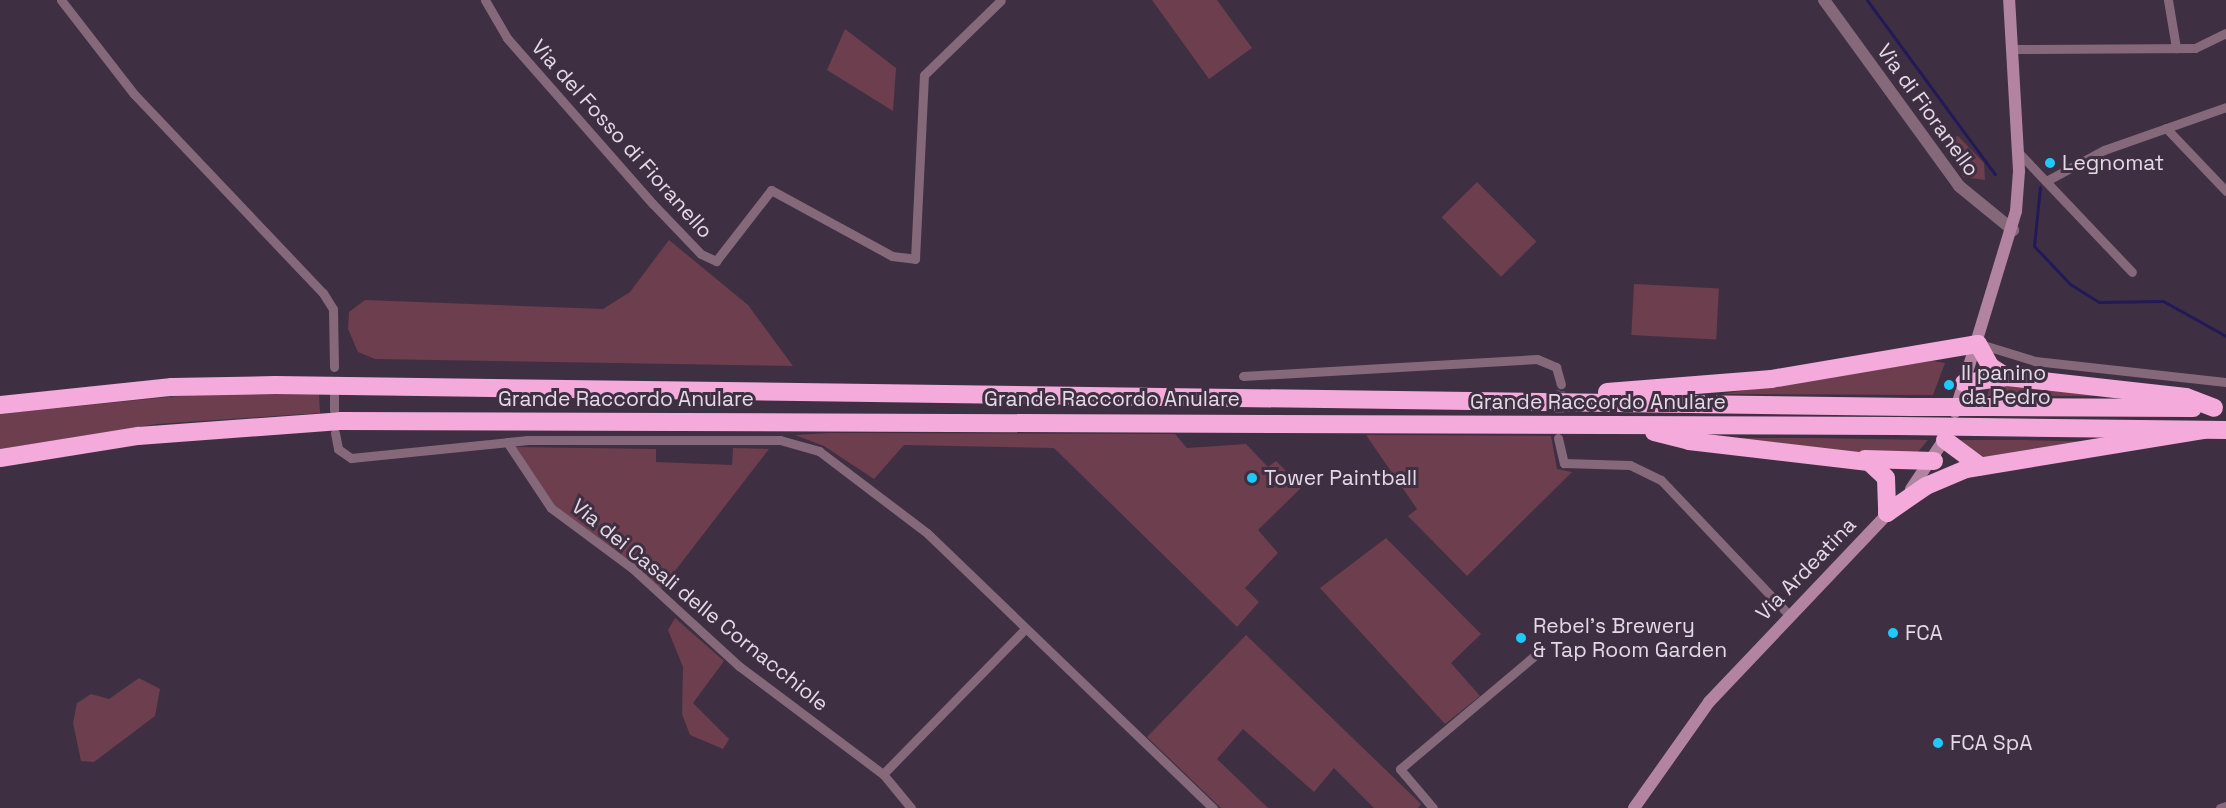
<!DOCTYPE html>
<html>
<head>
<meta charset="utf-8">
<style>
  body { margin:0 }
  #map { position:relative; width:2226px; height:808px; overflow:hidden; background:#3f2f42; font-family:"Space Grotesk",sans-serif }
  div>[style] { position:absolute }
  .green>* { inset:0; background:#6d3e4e; transform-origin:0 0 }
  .stream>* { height:3px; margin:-1.5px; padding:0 1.5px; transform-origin:1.5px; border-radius:1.5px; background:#221a57 }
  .minor-tunnel>* { height:9px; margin-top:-4.5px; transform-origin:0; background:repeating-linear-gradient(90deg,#58495b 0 9px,transparent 0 13.5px) }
  .minor>* { height:9px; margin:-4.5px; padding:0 4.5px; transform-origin:4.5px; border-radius:4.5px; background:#86687b }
  .tertiary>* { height:12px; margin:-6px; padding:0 6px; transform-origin:6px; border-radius:6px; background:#86687b }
  .secondary>* { height:12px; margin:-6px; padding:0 6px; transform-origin:6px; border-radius:6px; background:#b383a2 }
  .motorway>* { height:18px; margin:-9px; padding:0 9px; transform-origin:9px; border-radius:9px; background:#f4aadb }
  .motorway-bridge>* { height:18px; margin:-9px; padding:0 9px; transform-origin:9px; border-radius:9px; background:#f4aadb }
  .dots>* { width:16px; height:16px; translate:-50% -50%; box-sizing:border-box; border:3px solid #3f2f42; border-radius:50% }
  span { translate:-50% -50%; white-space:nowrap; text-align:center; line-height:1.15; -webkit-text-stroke:6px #3f2f42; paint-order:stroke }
  .street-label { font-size:21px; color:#e4dae6 }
  .poi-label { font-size:21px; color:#e4dae6 }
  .left { translate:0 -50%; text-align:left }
</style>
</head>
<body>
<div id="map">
  <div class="green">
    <div style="clip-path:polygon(1152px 0,1217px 0,1252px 48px,1209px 79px)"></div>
    <div style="clip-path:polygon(845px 29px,896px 68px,893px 111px,827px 70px)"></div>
    <div style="clip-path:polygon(1958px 136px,1984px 163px,1985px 180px,1963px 177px,1951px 139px)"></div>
    <div style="left:1477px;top:182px;width:84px;height:50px;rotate:45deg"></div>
    <div style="clip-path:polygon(669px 240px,748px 305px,793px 366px,375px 359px,358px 352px,348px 329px,349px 312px,365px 300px,603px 309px,630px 292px)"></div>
    <div style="left:1634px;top:284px;width:85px;height:51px;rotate:3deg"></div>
    <div style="clip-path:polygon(1932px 361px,1945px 363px,1933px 395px,1721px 394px)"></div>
    <div style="clip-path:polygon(1991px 384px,2124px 396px,1987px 396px)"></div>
    <div style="clip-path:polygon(198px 394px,319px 394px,320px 413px,157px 424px,0 449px,0 414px)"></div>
    <div style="clip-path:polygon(829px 433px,1175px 434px,1187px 448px,1246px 444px,1268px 467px,1276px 461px,1302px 487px,1258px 530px,1278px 553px,1245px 588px,1259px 602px,1237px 627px,1054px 448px,904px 445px,874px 479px,824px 446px,795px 435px)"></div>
    <div style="clip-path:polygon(1366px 435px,1551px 436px,1557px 469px,1572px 472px,1467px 576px,1408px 516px,1417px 509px)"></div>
    <div style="clip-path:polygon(1713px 438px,1811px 438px,1928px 440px,1913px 458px)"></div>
    <div style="clip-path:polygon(1961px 440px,2025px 440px,2106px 442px,1973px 460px,1961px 451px)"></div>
    <div style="clip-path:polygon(515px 447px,656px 449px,656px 462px,732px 465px,733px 448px,769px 449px,661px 589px,551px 503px)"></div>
    <div style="clip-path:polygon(1386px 538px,1481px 634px,1451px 663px,1480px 696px,1445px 724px,1320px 588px)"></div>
    <div style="clip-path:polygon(675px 618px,724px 661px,693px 703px,729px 739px,723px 749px,690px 735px,682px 714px,683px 667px,668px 630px)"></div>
    <div style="clip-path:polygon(1246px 635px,1421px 804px,1418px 808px,1374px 808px,1334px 768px,1314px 792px,1243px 729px,1217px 759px,1268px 808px,1221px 808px,1147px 737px)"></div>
    <div style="clip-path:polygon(139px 678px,160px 689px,155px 716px,94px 762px,81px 761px,73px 723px,77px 703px,91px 694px,109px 699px)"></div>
  </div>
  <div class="stream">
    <div style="left:1867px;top:0;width:216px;rotate:53.7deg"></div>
    <div style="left:2040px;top:187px;width:59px;rotate:95.8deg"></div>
    <div style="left:2034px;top:246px;width:52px;rotate:46.5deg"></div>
    <div style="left:2070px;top:284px;width:34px;rotate:32deg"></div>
    <div style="left:2099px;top:302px;width:64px;rotate:-0.9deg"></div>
    <div style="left:2163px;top:301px;width:72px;rotate:29.1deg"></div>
  </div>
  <div class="minor-tunnel">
    <div style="left:1559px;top:426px;width:42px;rotate:-87.3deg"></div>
  </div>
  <div class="minor">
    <div style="left:61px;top:0;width:119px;rotate:52.2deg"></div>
    <div style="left:134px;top:94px;width:274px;rotate:46.5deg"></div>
    <div style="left:323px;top:293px;width:19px;rotate:58deg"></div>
    <div style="left:333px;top:309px;width:58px;rotate:89deg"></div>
    <div style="left:485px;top:0;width:44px;rotate:59.9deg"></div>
    <div style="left:507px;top:38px;width:221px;rotate:48.7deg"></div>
    <div style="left:653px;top:204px;width:69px;rotate:46.2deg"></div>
    <div style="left:701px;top:254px;width:17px;rotate:25deg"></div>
    <div style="left:716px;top:261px;width:90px;rotate:-52.2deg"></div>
    <div style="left:771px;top:190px;width:138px;rotate:28.6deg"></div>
    <div style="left:892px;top:256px;width:23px;rotate:7deg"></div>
    <div style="left:915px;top:259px;width:184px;rotate:-87.2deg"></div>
    <div style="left:924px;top:75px;width:107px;rotate:-44.2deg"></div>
    <div style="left:2168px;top:0;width:49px;rotate:80.5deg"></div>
    <div style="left:2012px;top:49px;width:183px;rotate:-0.3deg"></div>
    <div style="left:2195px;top:48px;width:34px;rotate:-26deg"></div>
    <div style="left:2166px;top:128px;width:87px;rotate:46.4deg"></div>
    <div style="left:2019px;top:153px;width:164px;rotate:46.5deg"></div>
    <div style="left:2048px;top:180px;width:64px;rotate:-28.2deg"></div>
    <div style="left:2104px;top:150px;width:129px;rotate:-19.4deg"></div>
    <div style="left:1980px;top:344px;width:58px;rotate:17.2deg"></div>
    <div style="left:2035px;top:361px;width:192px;rotate:6.3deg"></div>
    <div style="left:1243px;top:376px;width:294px;rotate:-3.3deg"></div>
    <div style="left:1537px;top:359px;width:21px;rotate:23deg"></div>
    <div style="left:1556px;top:367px;width:18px;rotate:74deg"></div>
    <div style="left:334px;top:390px;width:20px;rotate:90deg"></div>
    <div style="left:335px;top:433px;width:16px;rotate:79deg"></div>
    <div style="left:338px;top:449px;width:16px;rotate:35deg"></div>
    <div style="left:351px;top:458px;width:178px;rotate:-5.8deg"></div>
    <div style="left:528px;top:440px;width:252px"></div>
    <div style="left:780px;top:440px;width:41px;rotate:15.8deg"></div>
    <div style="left:819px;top:451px;width:136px;rotate:37.2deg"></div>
    <div style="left:927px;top:533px;width:397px;rotate:43.9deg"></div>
    <div style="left:1558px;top:438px;width:26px;rotate:77deg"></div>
    <div style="left:1564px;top:463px;width:66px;rotate:1.7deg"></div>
    <div style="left:1630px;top:465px;width:34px;rotate:26deg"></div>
    <div style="left:1661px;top:480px;width:186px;rotate:46.5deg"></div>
    <div style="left:507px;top:442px;width:79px;rotate:56.3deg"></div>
    <div style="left:551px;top:508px;width:101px;rotate:36.5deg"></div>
    <div style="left:632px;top:568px;width:145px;rotate:42.5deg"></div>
    <div style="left:739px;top:666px;width:180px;rotate:36.9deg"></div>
    <div style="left:883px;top:774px;width:44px;rotate:50.5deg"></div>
    <div style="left:883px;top:774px;width:203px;rotate:-45.6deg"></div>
    <div style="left:1433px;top:808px;width:51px;rotate:-130.2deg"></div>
    <div style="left:1400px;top:769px;width:175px;rotate:-40.1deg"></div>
    <div style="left:2220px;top:808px;width:6px;rotate:-18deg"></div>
  </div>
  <div class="tertiary">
    <div style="left:1824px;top:0;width:230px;rotate:54deg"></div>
    <div style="left:1959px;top:186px;width:70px;rotate:39.2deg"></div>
  </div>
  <div class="secondary">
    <div style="left:1955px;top:412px;width:210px;rotate:-73.1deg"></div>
    <div style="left:2016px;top:211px;width:40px;rotate:-85.7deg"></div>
    <div style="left:2019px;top:171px;width:171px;rotate:-93.3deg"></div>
    <div style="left:1911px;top:489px;width:66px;rotate:-56.1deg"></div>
    <div style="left:1634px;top:808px;width:130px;rotate:-54.7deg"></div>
    <div style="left:1709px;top:702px;width:267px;rotate:-46.5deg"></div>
  </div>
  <div class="motorway">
    <div style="left:1964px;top:383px;width:43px;rotate:-7.9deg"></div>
    <div style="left:2007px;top:377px;width:180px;rotate:6.4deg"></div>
    <div style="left:2186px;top:397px;width:30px;rotate:21deg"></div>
    <div style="left:1607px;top:392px;width:165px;rotate:-4.5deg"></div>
    <div style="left:1771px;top:379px;width:210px;rotate:-9.6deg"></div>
    <div style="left:1978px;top:344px;width:26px;rotate:61deg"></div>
    <div style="left:1991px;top:367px;width:19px;rotate:32deg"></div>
    <div style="left:0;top:405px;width:173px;rotate:-6deg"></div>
    <div style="left:172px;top:387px;width:103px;rotate:-1.1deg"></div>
    <div style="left:275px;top:385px;width:1636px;rotate:0.77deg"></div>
    <div style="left:1991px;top:407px;width:202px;rotate:0.3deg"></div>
    <div style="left:1978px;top:427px;width:248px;rotate:0.7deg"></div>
    <div style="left:1654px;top:432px;width:36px;rotate:14deg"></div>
    <div style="left:1689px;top:441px;width:181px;rotate:6.7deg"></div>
    <div style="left:1869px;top:462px;width:23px;rotate:43deg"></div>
    <div style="left:1886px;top:478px;width:35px;rotate:88deg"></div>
    <div style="left:1945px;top:440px;width:44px;rotate:36.6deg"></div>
    <div style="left:0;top:458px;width:140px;rotate:-9.1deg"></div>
    <div style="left:138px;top:436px;width:203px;rotate:-4.2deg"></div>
    <div style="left:340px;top:421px;width:1558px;rotate:0.18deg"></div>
    <div style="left:1865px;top:459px;width:69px;rotate:1.7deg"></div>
    <div style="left:1887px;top:513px;width:47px;rotate:-34.7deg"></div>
    <div style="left:1926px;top:486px;width:43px;rotate:-23deg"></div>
    <div style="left:1966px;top:469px;width:240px;rotate:-9.3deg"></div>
  </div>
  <div class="motorway-bridge">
    <div style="left:1911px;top:407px;width:80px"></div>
    <div style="left:1898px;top:426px;width:80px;rotate:0.7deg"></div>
  </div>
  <div class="dots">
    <div style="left:2050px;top:163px;background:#1fc9fd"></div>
    <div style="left:1949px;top:385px;background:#1fc9fd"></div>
    <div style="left:1252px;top:478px;background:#1fc9fd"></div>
    <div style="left:1893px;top:633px;background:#1fc9fd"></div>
    <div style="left:1521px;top:638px;background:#1fc9fd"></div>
    <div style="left:1938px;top:743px;background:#1fc9fd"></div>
  </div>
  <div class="street-label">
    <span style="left:1928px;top:110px;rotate:54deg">Via di Fioranello</span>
    <span style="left:622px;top:139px;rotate:48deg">Via del Fosso di Fioranello</span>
    <span style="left:626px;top:399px">Grande Raccordo Anulare</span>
    <span style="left:1112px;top:399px">Grande Raccordo Anulare</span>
    <span style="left:1598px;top:402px">Grande Raccordo Anulare</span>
    <span style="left:1806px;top:569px;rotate:-46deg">Via Ardeatina</span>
    <span style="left:700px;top:605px;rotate:39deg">Via dei Casali delle Cornacchiole</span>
  </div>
  <div class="poi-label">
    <span class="left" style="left:2062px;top:163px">Legnomat</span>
    <span class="left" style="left:1961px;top:385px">Il panino<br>da Pedro</span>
    <span class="left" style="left:1264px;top:478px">Tower Paintball</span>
    <span class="left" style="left:1533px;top:638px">Rebel's Brewery<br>&amp; Tap Room Garden</span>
    <span class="left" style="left:1905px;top:633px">FCA</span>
    <span class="left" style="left:1950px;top:743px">FCA SpA</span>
  </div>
</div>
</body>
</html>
